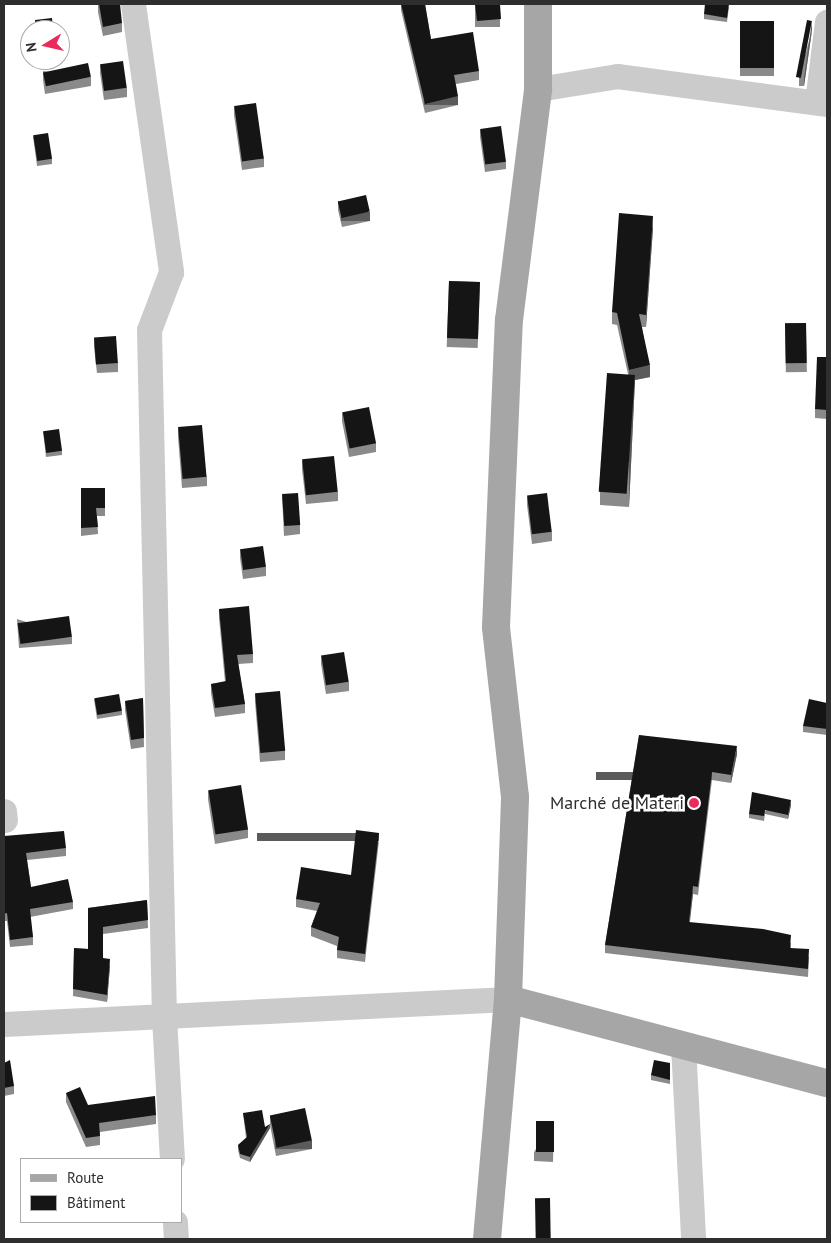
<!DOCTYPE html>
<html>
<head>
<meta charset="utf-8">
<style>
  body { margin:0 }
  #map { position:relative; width:831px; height:1243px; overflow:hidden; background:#fff; font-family:"PT Sans",sans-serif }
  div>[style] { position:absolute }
  .minor>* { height:25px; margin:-12.5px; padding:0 12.5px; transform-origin:12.5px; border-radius:12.5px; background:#cbcbcb }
  .major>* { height:28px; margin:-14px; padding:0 14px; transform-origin:14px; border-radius:14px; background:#a6a6a6 }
  .wall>* { inset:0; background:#8a8a8a; transform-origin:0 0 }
  .shaded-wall>* { inset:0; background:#5b5b5b; transform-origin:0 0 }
  .building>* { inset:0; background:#151515; transform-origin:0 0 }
  .dots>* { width:14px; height:14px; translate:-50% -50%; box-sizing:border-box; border:2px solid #fff; border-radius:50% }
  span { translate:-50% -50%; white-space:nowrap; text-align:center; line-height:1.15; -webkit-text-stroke:5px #fff; paint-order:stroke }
  .poi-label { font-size:18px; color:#2e2e2e }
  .right { translate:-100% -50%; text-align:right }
  .frame { position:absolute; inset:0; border:5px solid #2e2e2e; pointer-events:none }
  .legend { position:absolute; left:20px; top:1158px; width:162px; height:65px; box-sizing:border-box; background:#fff; border:1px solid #ababab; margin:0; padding:6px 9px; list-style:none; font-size:15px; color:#2e2e2e }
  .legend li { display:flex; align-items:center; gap:10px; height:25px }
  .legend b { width:25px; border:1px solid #ababab }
  .north { position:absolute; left:20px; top:20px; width:50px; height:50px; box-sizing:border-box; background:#fff; border:1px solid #ababab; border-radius:50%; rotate:261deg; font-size:14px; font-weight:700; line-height:20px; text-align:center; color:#2e2e2e }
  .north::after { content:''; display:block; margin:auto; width:18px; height:22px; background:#ea2b5c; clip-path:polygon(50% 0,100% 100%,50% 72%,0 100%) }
</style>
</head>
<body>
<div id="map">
  <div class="minor">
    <div style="left:133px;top:4px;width:271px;rotate:81.9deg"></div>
    <div style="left:171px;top:272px;width:62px;rotate:110.8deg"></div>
    <div style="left:149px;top:330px;width:687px;rotate:88.75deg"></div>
    <div style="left:164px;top:1017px;width:142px;rotate:86.8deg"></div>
    <div style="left:538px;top:89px;width:80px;rotate:-9.3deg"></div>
    <div style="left:617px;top:76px;width:212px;rotate:7.6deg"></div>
    <div style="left:817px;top:102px;width:81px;rotate:-82.9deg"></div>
    <div style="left:4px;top:811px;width:9px;rotate:84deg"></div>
    <div style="left:4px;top:1024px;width:505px;rotate:-2.84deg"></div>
    <div style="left:683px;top:1045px;width:194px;rotate:87deg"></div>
    <div style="left:175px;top:1222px;width:17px;rotate:87deg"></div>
  </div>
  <div class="major">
    <div style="left:508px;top:999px;width:330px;rotate:14.8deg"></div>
    <div style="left:487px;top:1239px;width:241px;rotate:-85deg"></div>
    <div style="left:508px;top:999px;width:202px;rotate:-88deg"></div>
    <div style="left:515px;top:797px;width:171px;rotate:-96.4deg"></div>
    <div style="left:496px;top:627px;width:307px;rotate:-87.6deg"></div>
    <div style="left:509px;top:320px;width:233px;rotate:-82.8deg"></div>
    <div style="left:538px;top:89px;width:85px;rotate:-90deg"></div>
  </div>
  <div class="wall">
    <div style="clip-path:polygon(98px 4px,122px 23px,122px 32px,103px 36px,98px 12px)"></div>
    <div style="clip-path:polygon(401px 4px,425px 4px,431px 39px,479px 71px,479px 80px,456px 84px,458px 105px,425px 113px,401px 10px)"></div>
    <div style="left:475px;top:4px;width:25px;height:23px"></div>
    <div style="clip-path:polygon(729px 7px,727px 22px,704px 19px,704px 14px)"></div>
    <div style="left:740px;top:21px;width:34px;height:55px"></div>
    <div style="clip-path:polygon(812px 30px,804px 86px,799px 86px,799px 77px)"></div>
    <div style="clip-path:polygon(40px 60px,56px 60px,56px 65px,41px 66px)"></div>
    <div style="clip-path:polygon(100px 64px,127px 88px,127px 97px,104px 100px,100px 73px)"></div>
    <div style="clip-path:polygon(43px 71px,91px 77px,91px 86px,45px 94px,43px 80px)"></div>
    <div style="clip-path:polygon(234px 106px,264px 158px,264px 167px,242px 170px,234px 115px)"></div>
    <div style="clip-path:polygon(480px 129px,506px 162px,506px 169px,485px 172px,480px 137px)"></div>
    <div style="clip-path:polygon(33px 136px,52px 159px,52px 164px,37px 166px)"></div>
    <div style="clip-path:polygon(338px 201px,370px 221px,342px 227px,338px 210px)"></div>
    <div style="clip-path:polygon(653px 228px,646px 327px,642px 327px,650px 377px,635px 380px,629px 507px,600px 505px,600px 492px,628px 374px,617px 325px,612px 324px,612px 312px)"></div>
    <div style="left:449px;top:281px;width:31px;height:66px;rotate:2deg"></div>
    <div style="left:806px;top:323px;width:49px;height:21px;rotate:89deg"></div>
    <div style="clip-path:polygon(94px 338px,118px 363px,118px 372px,97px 373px,94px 347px)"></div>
    <div style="clip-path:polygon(827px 357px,827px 419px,815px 418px,815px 409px)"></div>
    <div style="clip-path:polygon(342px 412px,376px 443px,376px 452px,349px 457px,342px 421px)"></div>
    <div style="clip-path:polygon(178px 428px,207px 477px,207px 486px,182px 488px,178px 437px)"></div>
    <div style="clip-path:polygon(43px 431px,62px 451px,62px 455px,46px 457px)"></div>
    <div style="clip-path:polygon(302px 460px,338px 492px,338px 501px,306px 504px,302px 469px)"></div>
    <div style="clip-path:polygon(81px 488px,105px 488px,105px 516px,97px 516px,98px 534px,81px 536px)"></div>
    <div style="clip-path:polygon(282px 495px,300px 525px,300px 534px,284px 536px)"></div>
    <div style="clip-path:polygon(527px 496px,552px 532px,552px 541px,532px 544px,527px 505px)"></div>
    <div style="clip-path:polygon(240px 549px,266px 567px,266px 576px,243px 579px,240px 558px)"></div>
    <div style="clip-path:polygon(219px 609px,253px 654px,253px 663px,238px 664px,245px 704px,245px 713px,215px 717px,211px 693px,211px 684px,225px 682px,219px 618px)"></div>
    <div style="clip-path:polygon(17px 619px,72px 637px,72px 644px,19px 648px)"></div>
    <div style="clip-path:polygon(321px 655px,349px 682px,349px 691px,326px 694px,321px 664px)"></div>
    <div style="clip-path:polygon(255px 693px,285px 751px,285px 760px,260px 762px,255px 702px)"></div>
    <div style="clip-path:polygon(143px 698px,144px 747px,131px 749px,125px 710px,125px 701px)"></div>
    <div style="clip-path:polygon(94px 699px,122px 711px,122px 715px,97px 719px)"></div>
    <div style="clip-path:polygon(827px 703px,827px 735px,803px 732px,803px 726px)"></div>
    <div style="clip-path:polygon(639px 735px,737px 754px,731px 783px,712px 780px,698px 895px,693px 894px,689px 923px,791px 943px,791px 948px,809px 957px,808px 977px,605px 953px,605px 945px)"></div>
    <div style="clip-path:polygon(208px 790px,248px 829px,248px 838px,215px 844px,208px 799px)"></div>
    <div style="clip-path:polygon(791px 805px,788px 819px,765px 814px,764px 821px,749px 818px,749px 814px)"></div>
    <div style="clip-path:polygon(4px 836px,66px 848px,66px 856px,27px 860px,31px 887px,73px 902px,73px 909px,30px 917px,33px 937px,33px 945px,10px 947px,7px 921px,4px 921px)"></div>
    <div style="clip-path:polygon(379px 841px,365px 962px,337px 958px,337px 946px,311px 936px,311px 927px,317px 911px,296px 907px,296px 899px,351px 875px)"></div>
    <div style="clip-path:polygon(147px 900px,148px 928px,103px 934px,103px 958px,110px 966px,107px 1002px,73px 996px,74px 948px,88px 949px,88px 908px)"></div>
    <div style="clip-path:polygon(4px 1063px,14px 1086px,14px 1094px,4px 1096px)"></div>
    <div style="clip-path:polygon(670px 1063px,670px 1084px,651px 1080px,651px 1075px)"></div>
    <div style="clip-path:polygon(66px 1093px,88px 1105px,156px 1115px,156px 1124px,100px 1132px,100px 1145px,86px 1147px,66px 1102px)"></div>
    <div style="clip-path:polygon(243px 1113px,265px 1127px,270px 1128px,250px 1162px,240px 1158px,238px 1150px,238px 1145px,246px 1138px)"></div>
    <div style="clip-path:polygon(270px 1116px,312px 1149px,276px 1156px,270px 1125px)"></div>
    <div style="clip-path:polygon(554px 1121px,553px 1162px,534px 1161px,534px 1152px)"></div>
  </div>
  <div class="shaded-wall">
    <div style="clip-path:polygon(812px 21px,812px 30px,804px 86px,804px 78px)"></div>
    <div style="left:458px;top:96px;width:9px;height:34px;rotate:90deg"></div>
    <div style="left:370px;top:212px;width:9px;height:29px;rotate:90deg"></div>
    <div style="clip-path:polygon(653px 216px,653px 228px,646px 327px,646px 315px)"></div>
    <div style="clip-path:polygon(650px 365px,650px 377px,635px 380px,629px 507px,629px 370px)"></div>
    <div style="clip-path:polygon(737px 746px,737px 754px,731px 783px,731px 775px)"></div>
    <div style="left:712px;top:772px;width:8px;height:116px;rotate:90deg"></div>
    <div style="clip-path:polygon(791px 800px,791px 805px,788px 819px,788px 815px)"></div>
    <div style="left:379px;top:833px;width:8px;height:122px;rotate:90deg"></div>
    <div style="clip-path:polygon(693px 886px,693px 894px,689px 930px,689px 922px)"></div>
    <div style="clip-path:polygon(110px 959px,110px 966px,107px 1002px,107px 995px)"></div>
    <div style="clip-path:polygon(270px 1124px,270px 1128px,250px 1162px,250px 1157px)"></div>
    <div style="left:312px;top:1140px;width:9px;height:37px;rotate:90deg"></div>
  </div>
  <div class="building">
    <div style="clip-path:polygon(99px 4px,120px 4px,122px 23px,103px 27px)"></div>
    <div style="clip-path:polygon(401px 4px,425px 4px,431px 39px,473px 32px,479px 71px,454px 75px,458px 96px,425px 104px)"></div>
    <div style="clip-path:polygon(475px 4px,500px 4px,501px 19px,477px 21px)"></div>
    <div style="clip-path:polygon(705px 4px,729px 4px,727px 18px,704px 14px)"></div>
    <div style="clip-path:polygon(52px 18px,53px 30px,36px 30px,35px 20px)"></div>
    <div style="left:807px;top:20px;width:5px;height:58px;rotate:11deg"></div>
    <div style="left:740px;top:21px;width:34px;height:47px"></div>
    <div style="clip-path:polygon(41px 60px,56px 60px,41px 62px)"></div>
    <div style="left:123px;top:61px;width:27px;height:23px;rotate:82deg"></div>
    <div style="left:88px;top:63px;width:14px;height:46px;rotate:78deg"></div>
    <div style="left:256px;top:103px;width:56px;height:22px;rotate:82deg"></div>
    <div style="left:501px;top:126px;width:36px;height:21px;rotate:82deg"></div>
    <div style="left:48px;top:133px;width:26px;height:15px;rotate:81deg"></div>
    <div style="left:366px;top:195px;width:17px;height:29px;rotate:77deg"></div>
    <div style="clip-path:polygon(619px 213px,653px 216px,646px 315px,639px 314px,650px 365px,629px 370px,617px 313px,612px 312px)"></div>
    <div style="left:449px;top:281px;width:31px;height:57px;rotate:2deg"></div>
    <div style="left:806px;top:323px;width:40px;height:21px;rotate:89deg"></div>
    <div style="left:116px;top:336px;width:27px;height:22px;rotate:86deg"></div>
    <div style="clip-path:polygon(817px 357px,827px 357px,827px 410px,815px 409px)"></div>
    <div style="left:607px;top:373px;width:28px;height:119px;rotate:4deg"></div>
    <div style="left:369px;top:407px;width:37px;height:27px;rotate:79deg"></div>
    <div style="left:202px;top:425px;width:52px;height:24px;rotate:85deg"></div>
    <div style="left:59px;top:429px;width:22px;height:16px;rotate:82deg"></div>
    <div style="left:334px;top:456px;width:36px;height:32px;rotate:84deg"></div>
    <div style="clip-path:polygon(81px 488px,105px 488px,105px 508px,96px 508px,98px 527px,81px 528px)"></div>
    <div style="left:298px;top:493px;width:32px;height:16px;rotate:86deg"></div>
    <div style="left:547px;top:493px;width:39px;height:20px;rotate:83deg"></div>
    <div style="left:263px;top:546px;width:21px;height:23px;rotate:82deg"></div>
    <div style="clip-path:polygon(249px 606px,253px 654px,237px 655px,245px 704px,215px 708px,211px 684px,226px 681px,219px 609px)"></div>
    <div style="left:69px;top:616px;width:21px;height:52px;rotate:82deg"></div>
    <div style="left:344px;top:652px;width:30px;height:23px;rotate:81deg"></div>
    <div style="left:280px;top:691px;width:60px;height:25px;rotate:85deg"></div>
    <div style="left:119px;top:694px;width:17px;height:25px;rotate:80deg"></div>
    <div style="clip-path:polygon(143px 698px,144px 738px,131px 740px,125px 701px)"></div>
    <div style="clip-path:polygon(809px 699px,827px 703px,827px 729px,803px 726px)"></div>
    <div style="clip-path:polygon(639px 735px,737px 746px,731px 775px,712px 772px,698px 887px,693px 886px,689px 922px,763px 929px,791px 935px,790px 948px,809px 949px,808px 969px,605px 945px)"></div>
    <div style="left:241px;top:785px;width:45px;height:33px;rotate:81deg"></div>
    <div style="clip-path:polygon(752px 792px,791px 800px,788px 815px,765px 810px,764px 816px,749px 814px)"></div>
    <div style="clip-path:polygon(356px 830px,379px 833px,365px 954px,337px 950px,339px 937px,311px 927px,320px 903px,296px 899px,301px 867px,351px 875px)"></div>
    <div style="clip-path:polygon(64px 831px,66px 848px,26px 853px,31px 887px,68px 879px,73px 902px,30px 909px,33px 937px,10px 940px,7px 913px,4px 914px,4px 836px)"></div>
    <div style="clip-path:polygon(147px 900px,148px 920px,103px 927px,103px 958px,110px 959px,107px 995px,73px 989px,74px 948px,88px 949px,88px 908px)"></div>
    <div style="clip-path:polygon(10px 1060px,14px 1086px,4px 1088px,4px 1063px)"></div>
    <div style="clip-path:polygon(654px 1060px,670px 1063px,670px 1080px,651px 1075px)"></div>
    <div style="clip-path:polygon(80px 1087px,88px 1105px,155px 1096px,156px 1115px,99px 1123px,100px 1136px,86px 1138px,66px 1093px)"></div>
    <div style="left:305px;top:1108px;width:33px;height:36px;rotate:78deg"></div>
    <div style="clip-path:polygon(262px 1110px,265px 1127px,270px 1124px,250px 1157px,240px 1154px,238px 1145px,247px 1137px,243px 1113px)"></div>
    <div style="left:536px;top:1121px;width:18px;height:31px"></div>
    <div style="left:550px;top:1198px;width:41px;height:15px;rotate:89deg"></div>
  </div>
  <div class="dots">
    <div style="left:694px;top:803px;background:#ea2b5c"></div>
  </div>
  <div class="poi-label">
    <span class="right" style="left:684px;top:803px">Marché de Materi</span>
  </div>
  <div class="frame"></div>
  <ul class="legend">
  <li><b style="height:6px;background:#a6a6a6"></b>Route</li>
  <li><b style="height:14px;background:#151515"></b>Bâtiment</li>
  </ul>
  <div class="north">N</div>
</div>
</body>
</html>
